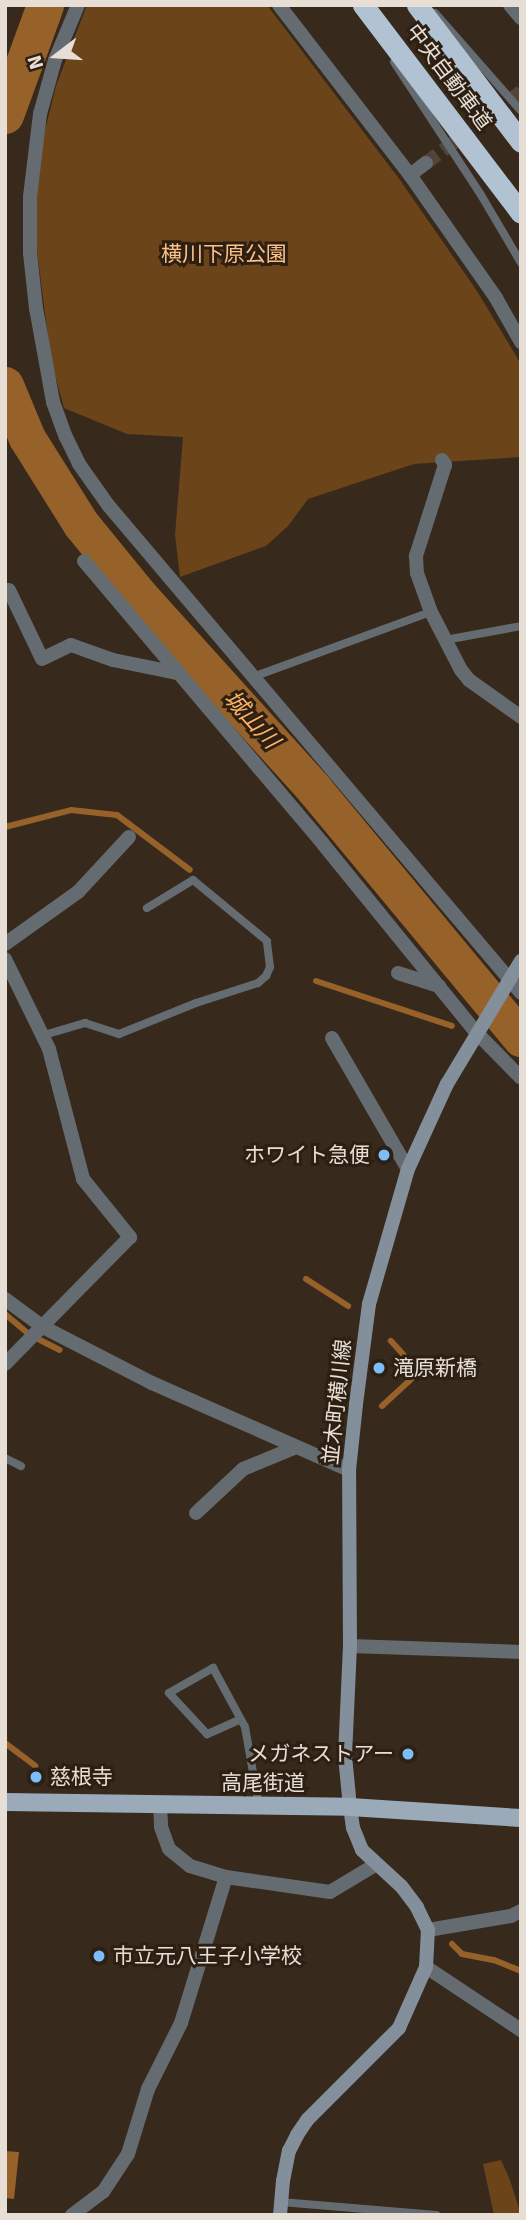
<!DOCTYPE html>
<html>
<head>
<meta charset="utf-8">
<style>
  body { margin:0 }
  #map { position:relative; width:526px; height:2220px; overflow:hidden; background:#37291c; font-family:Signika,"Noto Sans JP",sans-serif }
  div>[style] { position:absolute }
  .green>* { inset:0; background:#6b441a }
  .water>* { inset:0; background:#96622a }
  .stream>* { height:6px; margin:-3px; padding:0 3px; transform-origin:3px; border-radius:3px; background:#96622a }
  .river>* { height:37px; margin:-18.5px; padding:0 18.5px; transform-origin:18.5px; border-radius:18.5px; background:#96622a }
  .street-tunnel>* { height:14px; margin-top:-7px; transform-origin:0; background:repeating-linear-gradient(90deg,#514438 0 14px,transparent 0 21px) }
  .lane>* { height:8px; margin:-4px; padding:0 4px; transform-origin:4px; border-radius:4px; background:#646c72 }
  .street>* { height:14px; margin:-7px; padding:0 7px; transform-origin:7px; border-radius:7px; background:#646c72 }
  .secondary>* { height:14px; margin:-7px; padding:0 7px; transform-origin:7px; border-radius:7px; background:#838f9a }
  .primary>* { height:18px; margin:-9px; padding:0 9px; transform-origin:9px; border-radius:9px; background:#9baab8 }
  .highway>* { height:21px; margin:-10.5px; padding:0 10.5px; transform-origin:10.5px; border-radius:10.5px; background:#b1c3d3 }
  .dots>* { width:19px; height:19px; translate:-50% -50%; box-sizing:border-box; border:4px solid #2d2013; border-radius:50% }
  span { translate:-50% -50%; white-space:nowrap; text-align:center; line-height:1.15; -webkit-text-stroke:6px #2d2013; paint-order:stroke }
  .street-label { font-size:21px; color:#e7ded6 }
  .park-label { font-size:21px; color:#fdc086 }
  .poi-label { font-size:21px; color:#e7ded6 }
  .right { translate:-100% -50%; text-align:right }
  .left { translate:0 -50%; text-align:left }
  .water-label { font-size:23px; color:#feb266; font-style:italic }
  .frame { position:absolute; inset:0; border:7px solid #e7ded6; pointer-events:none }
  .north { position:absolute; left:21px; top:21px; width:70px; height:70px; -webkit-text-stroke:5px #2d2013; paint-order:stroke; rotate:253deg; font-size:19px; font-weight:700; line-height:28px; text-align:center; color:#e7ded6 }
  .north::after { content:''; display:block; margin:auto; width:24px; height:32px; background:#e7ded6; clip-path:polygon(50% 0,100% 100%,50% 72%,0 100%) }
</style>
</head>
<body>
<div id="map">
  <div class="green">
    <div style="clip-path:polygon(87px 5px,267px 5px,400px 180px,477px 291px,521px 364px,521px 457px,414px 464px,308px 499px,288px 526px,266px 546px,180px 577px,175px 535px,183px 437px,127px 434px,64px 408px,51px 360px,36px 243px,36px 191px,44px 134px,56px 86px)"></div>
    <div style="clip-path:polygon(501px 2160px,510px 2180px,521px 2215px,494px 2215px,483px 2164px)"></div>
  </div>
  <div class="water">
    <div style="clip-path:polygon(5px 2151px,19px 2152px,14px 2199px,5px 2198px)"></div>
  </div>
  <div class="stream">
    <div style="left:5px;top:827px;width:68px;rotate:-14.4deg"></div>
    <div style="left:71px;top:810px;width:46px;rotate:6.2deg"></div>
    <div style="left:117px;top:815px;width:91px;rotate:37deg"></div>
    <div style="left:316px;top:981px;width:143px;rotate:18.3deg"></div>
    <div style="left:306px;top:1279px;width:50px;rotate:32.7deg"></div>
    <div style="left:5px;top:1314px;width:31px;rotate:40deg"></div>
    <div style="left:40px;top:1340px;width:22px;rotate:27deg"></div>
    <div style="left:419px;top:1372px;width:30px;rotate:4deg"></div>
    <div style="left:382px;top:1406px;width:50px;rotate:-42.6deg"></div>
    <div style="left:419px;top:1372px;width:42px;rotate:-132.1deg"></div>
    <div style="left:5px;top:1743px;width:38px;rotate:37deg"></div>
    <div style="left:452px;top:1944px;width:14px;rotate:45deg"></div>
    <div style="left:462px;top:1954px;width:33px;rotate:11deg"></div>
    <div style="left:494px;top:1960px;width:29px;rotate:22deg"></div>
  </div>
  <div class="river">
    <div style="left:5px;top:115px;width:117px;rotate:-70deg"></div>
    <div style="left:5px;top:385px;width:57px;rotate:67.5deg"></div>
    <div style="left:27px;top:438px;width:102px;rotate:57.9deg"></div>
    <div style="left:81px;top:524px;width:90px;rotate:50.8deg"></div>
    <div style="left:138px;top:594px;width:263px;rotate:47.9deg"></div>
    <div style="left:314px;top:789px;width:324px;rotate:50.3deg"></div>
  </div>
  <div class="street-tunnel">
    <div style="left:426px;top:163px;width:119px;rotate:-36.8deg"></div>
  </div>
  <div class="lane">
    <div style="left:435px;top:13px;width:130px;rotate:48.7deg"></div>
    <div style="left:394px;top:62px;width:159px;rotate:56.8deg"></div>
    <div style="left:481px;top:195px;width:79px;rotate:59.5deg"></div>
    <div style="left:445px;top:640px;width:77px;rotate:-10.4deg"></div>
    <div style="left:253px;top:677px;width:189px;rotate:-20.1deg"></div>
    <div style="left:44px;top:1035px;width:43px;rotate:-16.3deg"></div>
    <div style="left:85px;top:1023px;width:36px;rotate:18deg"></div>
    <div style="left:119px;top:1034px;width:83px;rotate:-21.9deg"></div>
    <div style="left:196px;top:1003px;width:65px;rotate:-17.9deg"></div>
    <div style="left:258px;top:983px;width:11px;rotate:-41deg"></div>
    <div style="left:266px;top:976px;width:10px;rotate:-66deg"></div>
    <div style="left:270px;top:967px;width:26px;rotate:-97deg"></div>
    <div style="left:267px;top:941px;width:96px;rotate:-140.5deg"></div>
    <div style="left:193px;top:880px;width:54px;rotate:148.7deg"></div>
    <div style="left:5px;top:1458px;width:18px;rotate:27deg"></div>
    <div style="left:239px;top:1720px;width:35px;rotate:156deg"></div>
    <div style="left:207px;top:1734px;width:56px;rotate:-132.8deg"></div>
    <div style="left:169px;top:1693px;width:51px;rotate:-29.6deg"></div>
    <div style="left:213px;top:1668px;width:67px;rotate:61.5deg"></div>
    <div style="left:245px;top:1727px;width:80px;rotate:80deg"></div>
    <div style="left:281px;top:2202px;width:156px;rotate:4.8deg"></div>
  </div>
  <div class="street">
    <div style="left:78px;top:5px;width:60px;rotate:112.7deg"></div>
    <div style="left:55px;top:60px;width:56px;rotate:105.5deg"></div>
    <div style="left:40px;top:114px;width:84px;rotate:96.9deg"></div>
    <div style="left:30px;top:197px;width:56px;rotate:90deg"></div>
    <div style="left:30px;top:253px;width:55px;rotate:83.8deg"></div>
    <div style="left:36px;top:308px;width:96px;rotate:79.7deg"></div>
    <div style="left:53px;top:402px;width:37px;rotate:70deg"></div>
    <div style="left:66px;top:437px;width:30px;rotate:64deg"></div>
    <div style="left:79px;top:464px;width:50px;rotate:54.7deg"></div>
    <div style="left:108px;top:505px;width:639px;rotate:49.76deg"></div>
    <div style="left:279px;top:5px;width:215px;rotate:52.4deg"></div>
    <div style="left:410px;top:175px;width:150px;rotate:55deg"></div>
    <div style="left:496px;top:298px;width:51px;rotate:60.4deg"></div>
    <div style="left:510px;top:5px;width:17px;rotate:50deg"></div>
    <div style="left:410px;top:175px;width:20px;rotate:-37deg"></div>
    <div style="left:442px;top:460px;width:6px;rotate:59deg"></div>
    <div style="left:445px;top:465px;width:96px;rotate:107.7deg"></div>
    <div style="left:416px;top:556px;width:17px;rotate:87deg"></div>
    <div style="left:417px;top:573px;width:41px;rotate:70.3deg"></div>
    <div style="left:431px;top:612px;width:65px;rotate:62.7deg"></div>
    <div style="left:461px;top:670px;width:13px;rotate:51deg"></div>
    <div style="left:469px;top:680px;width:64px;rotate:35.4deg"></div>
    <div style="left:84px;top:561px;width:370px;rotate:49.8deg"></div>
    <div style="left:323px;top:844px;width:242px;rotate:50.9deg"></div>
    <div style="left:476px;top:1032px;width:64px;rotate:45.6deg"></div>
    <div style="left:5px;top:592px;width:4px;rotate:-27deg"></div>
    <div style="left:9px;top:590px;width:76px;rotate:64.4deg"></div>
    <div style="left:42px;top:659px;width:32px;rotate:-26deg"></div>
    <div style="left:71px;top:645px;width:45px;rotate:19.7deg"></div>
    <div style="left:113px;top:660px;width:65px;rotate:11.5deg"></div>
    <div style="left:5px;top:944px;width:90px;rotate:-35.5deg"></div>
    <div style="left:78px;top:892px;width:75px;rotate:-47.2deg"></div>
    <div style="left:5px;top:959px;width:100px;rotate:63.9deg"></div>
    <div style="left:49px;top:1049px;width:134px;rotate:75.3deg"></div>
    <div style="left:83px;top:1179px;width:75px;rotate:51deg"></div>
    <div style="left:130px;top:1237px;width:178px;rotate:134.5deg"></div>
    <div style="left:398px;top:973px;width:43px;rotate:17.6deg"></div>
    <div style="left:332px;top:1038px;width:151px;rotate:59.9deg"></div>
    <div style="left:5px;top:1299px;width:47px;rotate:36.4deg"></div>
    <div style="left:43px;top:1327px;width:123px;rotate:27.2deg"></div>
    <div style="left:152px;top:1383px;width:215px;rotate:23.8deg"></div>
    <div style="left:196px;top:1513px;width:64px;rotate:-43.1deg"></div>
    <div style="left:243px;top:1469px;width:55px;rotate:-22.4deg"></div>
    <div style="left:350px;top:1646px;width:171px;rotate:2deg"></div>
    <div style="left:160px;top:1805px;width:22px;rotate:87deg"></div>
    <div style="left:161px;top:1827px;width:23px;rotate:70deg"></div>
    <div style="left:169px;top:1849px;width:27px;rotate:39deg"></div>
    <div style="left:190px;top:1866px;width:38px;rotate:17deg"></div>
    <div style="left:226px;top:1877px;width:105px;rotate:8.2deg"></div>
    <div style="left:330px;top:1892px;width:52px;rotate:-31deg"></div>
    <div style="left:428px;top:1930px;width:84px;rotate:-9.6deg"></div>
    <div style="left:511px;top:1916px;width:11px;rotate:-27deg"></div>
    <div style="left:426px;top:1967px;width:114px;rotate:33.6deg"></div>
    <div style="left:72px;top:2215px;width:39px;rotate:-37deg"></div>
    <div style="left:103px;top:2192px;width:45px;rotate:-56.7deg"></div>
    <div style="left:128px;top:2154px;width:68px;rotate:-72.9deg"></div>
    <div style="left:148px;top:2089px;width:74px;rotate:-63.4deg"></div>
    <div style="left:181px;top:2023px;width:153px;rotate:-72.9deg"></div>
  </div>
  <div class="secondary">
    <div style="left:280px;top:2215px;width:34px;rotate:-85deg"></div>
    <div style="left:283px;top:2181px;width:31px;rotate:-79deg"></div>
    <div style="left:289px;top:2151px;width:18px;rotate:-63deg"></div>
    <div style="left:297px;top:2135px;width:18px;rotate:-56deg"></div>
    <div style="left:307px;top:2120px;width:130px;rotate:-45deg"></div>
    <div style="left:399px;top:2028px;width:67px;rotate:-66.1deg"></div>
    <div style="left:426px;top:1967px;width:37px;rotate:-87deg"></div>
    <div style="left:428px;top:1930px;width:25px;rotate:-116deg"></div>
    <div style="left:417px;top:1907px;width:26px;rotate:-127deg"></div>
    <div style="left:401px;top:1886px;width:53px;rotate:-137.3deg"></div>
    <div style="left:362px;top:1850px;width:24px;rotate:-112deg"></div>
    <div style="left:353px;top:1828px;width:21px;rotate:-98deg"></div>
    <div style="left:350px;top:1807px;width:51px;rotate:-95.6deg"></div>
    <div style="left:345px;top:1756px;width:110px;rotate:-87.4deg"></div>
    <div style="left:350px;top:1646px;width:176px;rotate:-90.3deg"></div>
    <div style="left:349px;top:1470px;width:66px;rotate:-83.9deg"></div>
    <div style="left:356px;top:1404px;width:101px;rotate:-82.6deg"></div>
    <div style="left:369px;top:1304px;width:141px;rotate:-73.9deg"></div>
    <div style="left:408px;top:1169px;width:94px;rotate:-65.4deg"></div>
    <div style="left:447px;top:1084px;width:144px;rotate:-59deg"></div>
  </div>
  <div class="primary">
    <div style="left:5px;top:1802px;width:345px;rotate:0.8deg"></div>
    <div style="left:350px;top:1807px;width:171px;rotate:3.7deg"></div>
  </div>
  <div class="highway">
    <div style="left:363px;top:5px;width:261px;rotate:52.8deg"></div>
    <div style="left:417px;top:5px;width:172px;rotate:52.8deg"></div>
  </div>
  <div class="dots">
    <div style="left:384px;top:1155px;background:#7bbef9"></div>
    <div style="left:379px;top:1368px;background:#7bbef9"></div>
    <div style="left:408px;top:1754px;background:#7bbef9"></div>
    <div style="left:36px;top:1777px;background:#7bbef9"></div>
    <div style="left:99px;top:1956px;background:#7bbef9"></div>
  </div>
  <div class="street-label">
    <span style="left:449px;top:77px;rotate:53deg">中央自動車道</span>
    <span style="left:337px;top:1402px;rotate:-84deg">並木町横川線</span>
    <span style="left:263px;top:1783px">高尾街道</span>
  </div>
  <div class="park-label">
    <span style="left:224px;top:254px">横川下原公園</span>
  </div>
  <div class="poi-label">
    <span class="right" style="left:370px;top:1155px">ホワイト急便</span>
    <span class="left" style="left:393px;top:1368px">滝原新橋</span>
    <span class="right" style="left:394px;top:1754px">メガネストアー</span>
    <span class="left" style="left:50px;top:1777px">慈根寺</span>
    <span class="left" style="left:113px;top:1956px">市立元八王子小学校</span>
  </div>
  <div class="water-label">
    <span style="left:251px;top:720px;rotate:48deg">城山川</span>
  </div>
  <div class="frame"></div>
  <div class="north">N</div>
</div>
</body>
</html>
